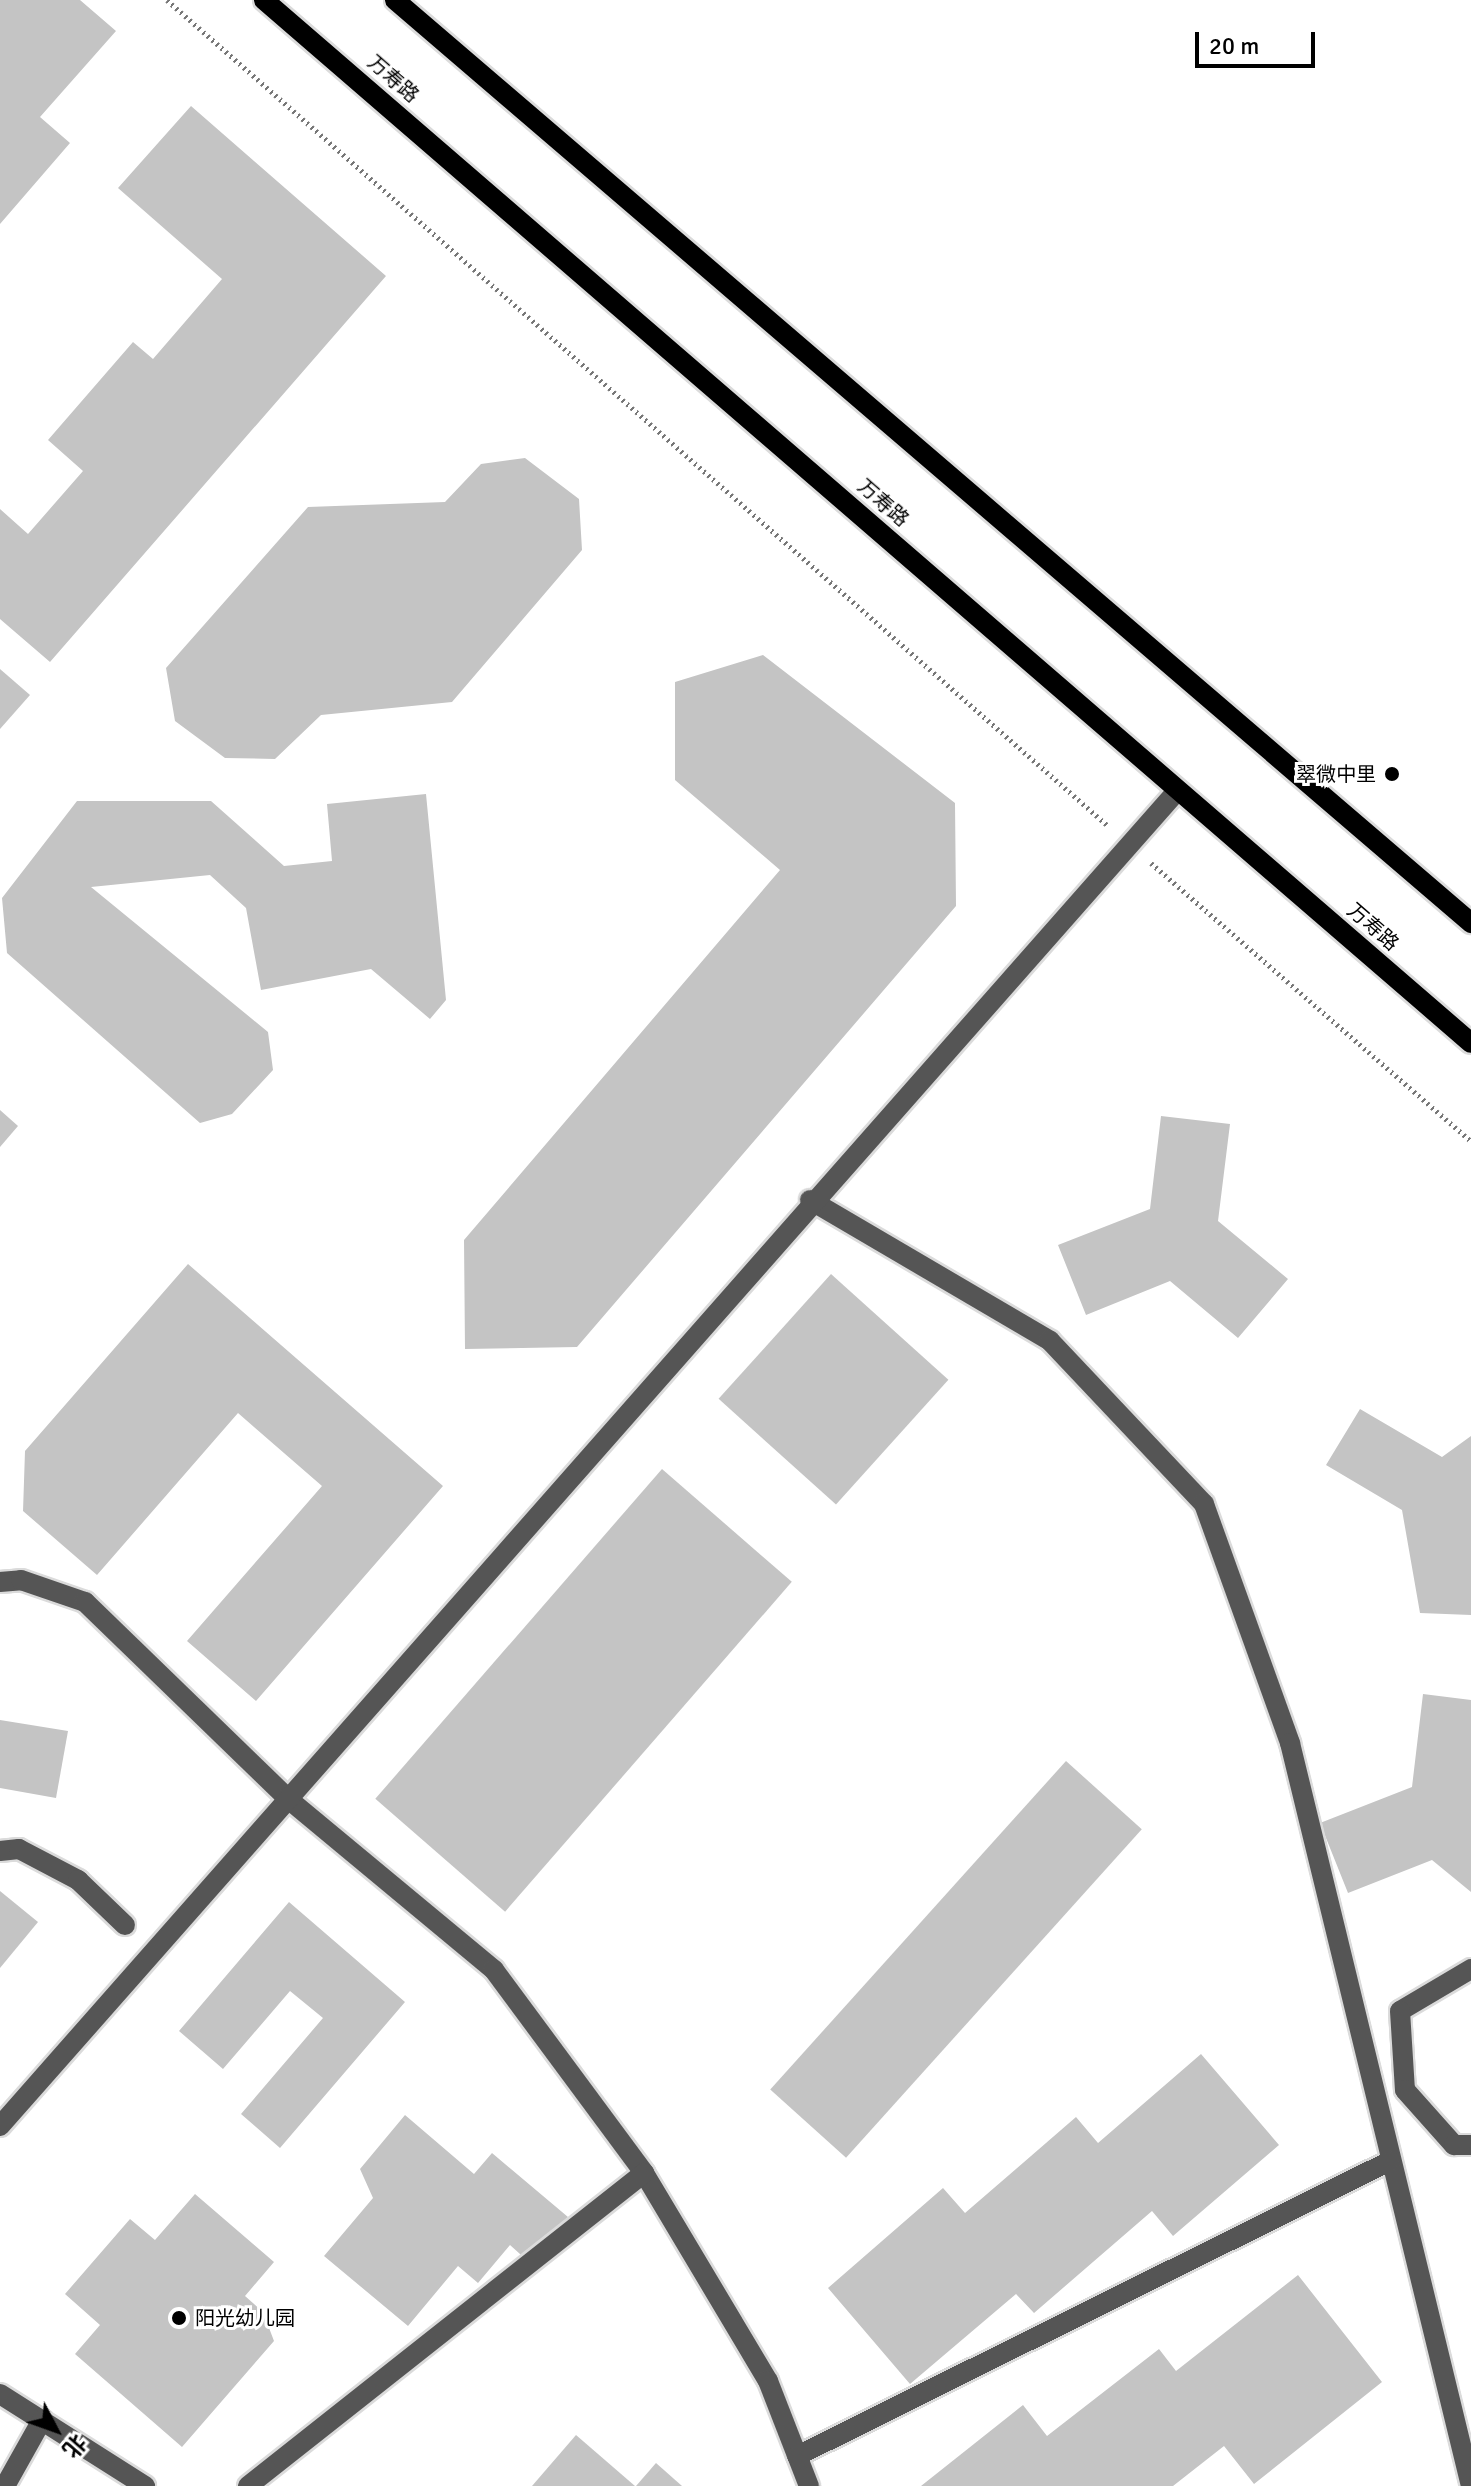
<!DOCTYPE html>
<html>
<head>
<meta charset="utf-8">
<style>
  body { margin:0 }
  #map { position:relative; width:1471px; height:2486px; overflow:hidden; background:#fff; font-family:Signika,"Noto Sans SC",sans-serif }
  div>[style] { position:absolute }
  .building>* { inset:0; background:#c4c4c4; transform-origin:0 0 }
  .path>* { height:5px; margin-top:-2.5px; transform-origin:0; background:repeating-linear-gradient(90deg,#777 0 2px,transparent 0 6px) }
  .roads { filter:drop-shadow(2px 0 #dbdbdb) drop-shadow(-2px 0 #dbdbdb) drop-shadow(0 2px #dbdbdb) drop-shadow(0 -2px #dbdbdb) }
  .minor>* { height:20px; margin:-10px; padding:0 10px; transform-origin:10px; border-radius:10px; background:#555 }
  .major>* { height:20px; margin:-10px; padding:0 10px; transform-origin:10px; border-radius:10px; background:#000 }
  .dots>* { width:22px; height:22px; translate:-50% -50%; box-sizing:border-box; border:4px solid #fff; border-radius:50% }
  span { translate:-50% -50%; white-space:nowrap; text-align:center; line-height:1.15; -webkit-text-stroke:6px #fff; paint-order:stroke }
  .street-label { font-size:20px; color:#000 }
  .poi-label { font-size:20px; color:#000 }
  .right { translate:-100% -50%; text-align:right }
  .left { translate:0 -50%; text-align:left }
  .north { position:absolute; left:16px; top:2390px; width:80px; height:80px; -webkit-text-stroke:6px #fff; paint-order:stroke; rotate:131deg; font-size:22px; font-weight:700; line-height:32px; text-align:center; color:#000 }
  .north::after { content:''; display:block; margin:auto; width:28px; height:36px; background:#000; clip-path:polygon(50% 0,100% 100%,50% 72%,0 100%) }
  .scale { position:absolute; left:1195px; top:32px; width:120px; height:36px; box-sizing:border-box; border:4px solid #000; border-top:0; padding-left:10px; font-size:24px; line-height:28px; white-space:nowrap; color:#000; -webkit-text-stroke:6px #fff; paint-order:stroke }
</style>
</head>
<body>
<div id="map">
  <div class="building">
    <div style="clip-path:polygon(0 0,80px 0,116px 31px,40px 117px,70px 143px,0 224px)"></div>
    <div style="clip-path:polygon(191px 106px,386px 276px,50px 662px,0 619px,0 509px,28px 534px,83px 471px,48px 440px,133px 342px,153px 359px,222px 279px,118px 188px)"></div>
    <div style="clip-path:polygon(525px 458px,579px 499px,582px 550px,452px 702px,321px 715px,275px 759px,225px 758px,175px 721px,166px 668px,308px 507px,445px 502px,481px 464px)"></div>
    <div style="clip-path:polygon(763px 655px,955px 803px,956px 906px,577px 1347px,465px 1349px,464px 1240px,780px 870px,675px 780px,675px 682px)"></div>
    <div style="clip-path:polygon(0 669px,30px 695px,0 729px)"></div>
    <div style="clip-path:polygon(426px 794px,446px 1000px,430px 1019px,371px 969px,261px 990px,246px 908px,210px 875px,91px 887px,268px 1032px,273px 1070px,232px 1114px,200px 1123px,7px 953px,2px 898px,77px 801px,211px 801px,284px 866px,332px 861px,327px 804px)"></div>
    <div style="clip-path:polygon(0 1110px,18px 1126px,0 1147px)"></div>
    <div style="clip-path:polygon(1161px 1116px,1230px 1124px,1218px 1221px,1288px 1279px,1238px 1338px,1170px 1281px,1086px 1315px,1058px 1245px,1150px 1209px)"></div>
    <div style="clip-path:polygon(188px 1264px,443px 1486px,256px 1701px,187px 1641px,322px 1486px,238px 1413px,97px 1575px,23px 1511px,25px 1451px)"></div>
    <div style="left:831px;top:1274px;width:158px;height:168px;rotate:42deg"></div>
    <div style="clip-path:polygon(1360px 1409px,1442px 1457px,1471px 1436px,1471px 1615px,1420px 1613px,1402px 1510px,1326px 1465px)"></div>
    <div style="left:662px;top:1469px;width:172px;height:437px;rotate:41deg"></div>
    <div style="clip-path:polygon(1423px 1694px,1471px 1700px,1471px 1892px,1432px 1860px,1348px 1893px,1320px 1823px,1412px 1787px)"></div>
    <div style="clip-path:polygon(0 1720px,68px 1731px,56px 1798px,0 1788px)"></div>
    <div style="left:1066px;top:1761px;width:102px;height:442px;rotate:42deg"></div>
    <div style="clip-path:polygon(0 1891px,38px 1922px,0 1968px)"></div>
    <div style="clip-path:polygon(289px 1902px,405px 2002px,280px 2148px,241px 2114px,323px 2018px,290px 1991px,223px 2069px,179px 2031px)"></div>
    <div style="clip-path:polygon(1201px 2054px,1279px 2145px,1173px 2236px,1152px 2211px,1034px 2313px,1016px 2294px,910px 2384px,828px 2288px,943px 2188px,965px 2213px,1076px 2117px,1098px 2143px)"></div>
    <div style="clip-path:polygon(405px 2115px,474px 2174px,492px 2153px,568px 2217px,530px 2263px,510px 2245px,478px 2283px,458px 2266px,408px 2326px,324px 2256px,373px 2198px,360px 2169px)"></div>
    <div style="clip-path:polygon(195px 2194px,274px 2262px,245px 2296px,263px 2312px,274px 2341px,182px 2447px,75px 2354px,100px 2325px,65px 2294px,130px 2219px,155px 2240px)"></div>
    <div style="clip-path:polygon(1298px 2275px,1382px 2382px,1254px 2484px,1224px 2446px,1173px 2486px,921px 2486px,1023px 2405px,1047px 2436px,1159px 2349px,1176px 2371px)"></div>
    <div style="clip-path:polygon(576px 2435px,635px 2486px,532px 2486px)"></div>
    <div style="clip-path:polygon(656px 2463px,682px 2486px,636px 2486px)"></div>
  </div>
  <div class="path">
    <div style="left:167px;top:0;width:1251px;rotate:41.27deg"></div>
    <div style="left:1151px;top:863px;width:424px;rotate:41deg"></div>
  </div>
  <div class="roads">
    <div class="minor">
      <div style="left:810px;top:1200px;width:278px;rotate:30.4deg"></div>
      <div style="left:1050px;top:1341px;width:224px;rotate:46.6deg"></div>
      <div style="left:1204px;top:1504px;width:254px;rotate:70.2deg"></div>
      <div style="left:1290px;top:1743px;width:765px;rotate:76.31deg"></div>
      <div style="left:0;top:1582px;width:21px;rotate:-5deg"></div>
      <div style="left:21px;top:1580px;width:68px;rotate:19deg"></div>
      <div style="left:85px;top:1602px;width:281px;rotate:44.1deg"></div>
      <div style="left:287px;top:1798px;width:269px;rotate:39.7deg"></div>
      <div style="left:494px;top:1970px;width:252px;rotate:53.5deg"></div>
      <div style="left:644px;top:2173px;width:242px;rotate:59.2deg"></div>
      <div style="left:768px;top:2381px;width:113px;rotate:68.7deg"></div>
      <div style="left:0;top:1851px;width:19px;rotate:-6deg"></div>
      <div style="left:19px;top:1849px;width:67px;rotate:27.7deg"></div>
      <div style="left:78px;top:1880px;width:65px;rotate:43.8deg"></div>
      <div style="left:1471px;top:1969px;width:82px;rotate:149.4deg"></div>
      <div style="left:1400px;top:2011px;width:79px;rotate:86.4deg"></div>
      <div style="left:1405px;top:2090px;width:74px;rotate:48.3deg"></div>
      <div style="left:1454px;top:2145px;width:17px"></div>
      <div style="left:0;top:2126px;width:1780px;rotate:-48.6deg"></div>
      <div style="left:0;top:2394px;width:172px;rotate:32.4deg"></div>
      <div style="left:797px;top:2456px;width:662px;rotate:-26.45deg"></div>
      <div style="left:5px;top:2486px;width:76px;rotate:-60.7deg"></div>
      <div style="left:248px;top:2486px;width:505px;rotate:-38.32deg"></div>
    </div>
    <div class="major">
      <div style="left:264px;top:0;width:1595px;rotate:40.83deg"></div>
      <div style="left:395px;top:0;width:1418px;rotate:40.62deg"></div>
    </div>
  </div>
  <div class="dots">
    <div style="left:1392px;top:774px;background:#000"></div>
    <div style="left:179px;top:2318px;background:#000"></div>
  </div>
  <div class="street-label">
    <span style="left:393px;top:79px;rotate:41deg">万寿路</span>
    <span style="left:883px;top:503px;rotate:41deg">万寿路</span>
    <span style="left:1373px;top:927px;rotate:41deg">万寿路</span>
  </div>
  <div class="poi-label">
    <span class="right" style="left:1376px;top:774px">翠微中里</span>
    <span class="left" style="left:195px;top:2318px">阳光幼儿园</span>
  </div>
  <div class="north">北</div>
  <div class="scale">20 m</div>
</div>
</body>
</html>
